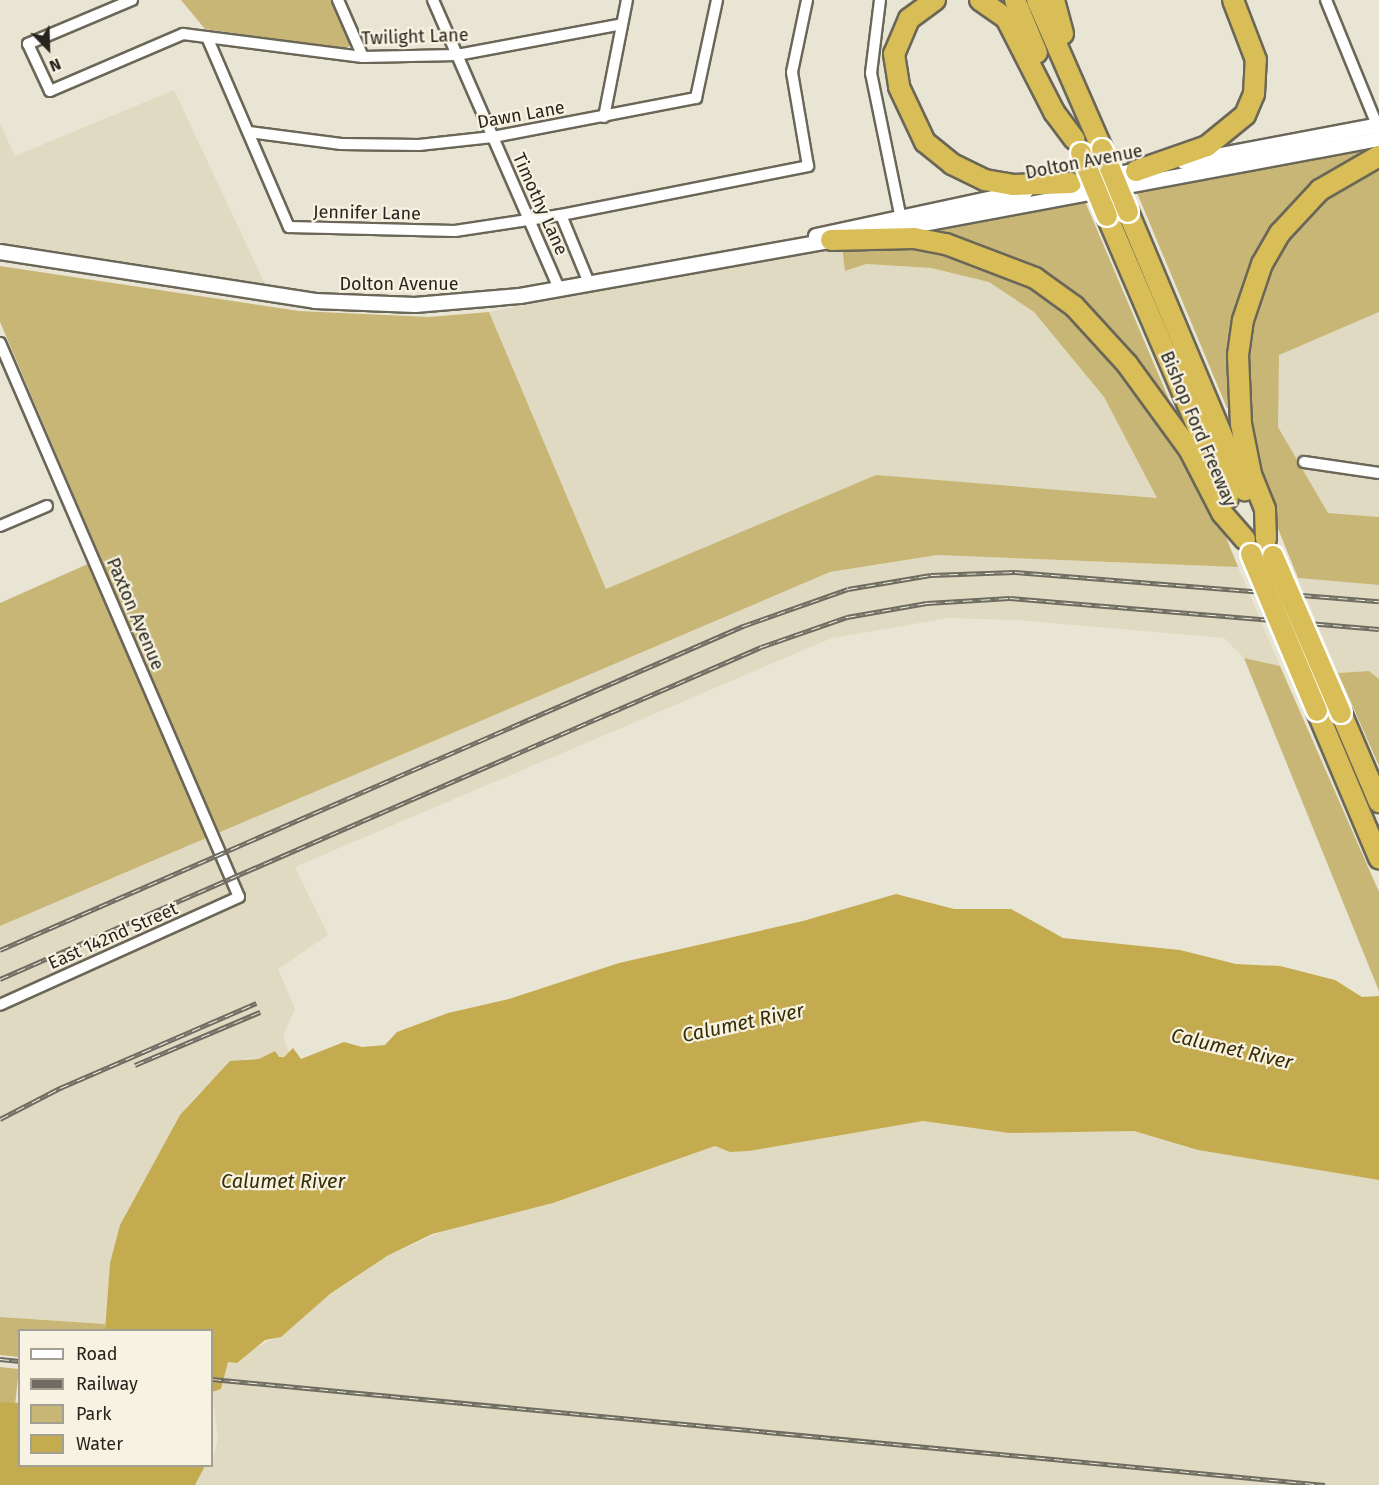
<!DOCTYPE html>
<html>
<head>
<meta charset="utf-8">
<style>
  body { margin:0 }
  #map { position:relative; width:1379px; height:1485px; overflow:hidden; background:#e9e5d4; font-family:"Fira Sans",sans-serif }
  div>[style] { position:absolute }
  .built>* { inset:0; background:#e0dac2 }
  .green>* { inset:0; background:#c8b677; transform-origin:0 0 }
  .water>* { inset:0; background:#c4ab4f }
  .roads { filter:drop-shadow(2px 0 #6b6758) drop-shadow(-2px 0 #6b6758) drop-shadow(0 2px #6b6758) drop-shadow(0 -2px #6b6758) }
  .minor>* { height:10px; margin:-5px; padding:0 5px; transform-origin:5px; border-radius:5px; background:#fff }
  .tertiary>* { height:14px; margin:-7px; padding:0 7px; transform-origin:7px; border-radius:7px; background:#fff }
  .motorway>* { height:20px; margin:-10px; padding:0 10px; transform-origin:10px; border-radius:10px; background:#d9bd56 }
  .rail>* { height:5px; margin-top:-2.5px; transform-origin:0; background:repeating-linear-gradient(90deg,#f7f2e1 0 9px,#6e6b61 0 18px); box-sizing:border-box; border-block:2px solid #6e6b61 }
  .bridges { filter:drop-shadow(2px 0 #fff) drop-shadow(-2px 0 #fff) drop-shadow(0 2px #fff) drop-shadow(0 -2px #fff) }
  .motorway-bridge>* { height:20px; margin:-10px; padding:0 10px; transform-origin:10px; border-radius:10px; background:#d9bd56 }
  span { translate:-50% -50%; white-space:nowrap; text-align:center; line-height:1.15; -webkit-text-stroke:4.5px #f7f2e1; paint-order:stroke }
  .street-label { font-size:18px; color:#26241e }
  .water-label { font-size:20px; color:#382d04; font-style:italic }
  .legend { position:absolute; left:18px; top:1329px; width:195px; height:138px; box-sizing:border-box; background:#f7f2e1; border:2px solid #a3a093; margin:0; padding:8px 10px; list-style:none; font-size:18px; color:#26241e }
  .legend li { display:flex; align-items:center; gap:12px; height:30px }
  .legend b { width:30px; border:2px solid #a3a093 }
  .north { position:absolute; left:18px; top:18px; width:60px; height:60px; -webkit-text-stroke:4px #f7f2e1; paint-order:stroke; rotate:157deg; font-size:16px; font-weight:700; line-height:24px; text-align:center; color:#26241e }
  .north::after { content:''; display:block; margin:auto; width:21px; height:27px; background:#26241e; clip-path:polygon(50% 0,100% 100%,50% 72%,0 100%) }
</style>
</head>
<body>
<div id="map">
  <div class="built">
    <div style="clip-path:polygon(174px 90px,265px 284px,0 242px,0 124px,15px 156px)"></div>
    <div style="clip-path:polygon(842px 246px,865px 264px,931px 268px,989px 282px,1034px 312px,1104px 397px,1158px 499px,876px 475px,606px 589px,489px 312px)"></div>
    <div style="clip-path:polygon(1379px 312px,1379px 517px,1328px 513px,1278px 427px,1278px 355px)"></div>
    <div style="clip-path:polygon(937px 555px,1238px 567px,1280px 666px,1244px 658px,1224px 638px,1017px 620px,949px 618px,832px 638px,295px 867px,328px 935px,278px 969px,295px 1009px,283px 1036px,289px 1053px,279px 1058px,275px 1051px,258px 1059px,247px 1058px,200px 1092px,180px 1115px,120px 1225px,110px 1263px,105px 1324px,0 1317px,0 926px,830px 572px)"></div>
    <div style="clip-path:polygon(1298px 578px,1379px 585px,1379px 679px,1369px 671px,1338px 673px)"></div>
    <div style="clip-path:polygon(923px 1121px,1009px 1133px,1134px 1131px,1198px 1150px,1379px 1180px,1379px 1485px,195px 1485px,205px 1466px,212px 1466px,218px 1437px,212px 1392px,221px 1388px,228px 1362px,285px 1333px,311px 1308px,387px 1256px,452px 1227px,553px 1203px,715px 1146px,730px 1152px,749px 1151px)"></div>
  </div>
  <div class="green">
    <div style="clip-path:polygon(181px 0,332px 0,351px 45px,344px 49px,205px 29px)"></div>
    <div style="clip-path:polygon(1379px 144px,1379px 151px,1341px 168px,1253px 268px,1233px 408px,1227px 408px,1135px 188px)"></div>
    <div style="clip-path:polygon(1379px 165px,1379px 312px,1279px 355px,1278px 427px,1328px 513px,1379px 517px,1379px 585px,1298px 578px,1270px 509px,1250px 439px,1246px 351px,1252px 306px,1265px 267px,1315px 204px)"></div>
    <div style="clip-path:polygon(1084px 199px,1171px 404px,1095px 319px,933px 232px)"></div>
    <div style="clip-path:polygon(842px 246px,926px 246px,1027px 282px,1074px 316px,1168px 429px,1218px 517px,1238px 567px,937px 555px,830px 572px,0 926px,0 603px,90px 563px,184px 779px,193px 775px,0 322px,0 266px,299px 311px,429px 317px,489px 312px,606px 589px,876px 475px,1157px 498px,1104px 397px,1034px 312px,989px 282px,931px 268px,866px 264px,845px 271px)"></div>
    <div style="clip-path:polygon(1244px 658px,1280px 666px,1379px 892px,1379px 991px)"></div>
    <div style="clip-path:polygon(1369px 671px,1379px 679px,1379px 766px,1338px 673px)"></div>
    <div style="clip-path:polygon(0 1317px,105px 1324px,105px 1330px,20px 1330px,19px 1357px,0 1355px)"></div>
    <div style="left:0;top:1367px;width:19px;height:35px;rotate:6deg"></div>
  </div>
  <div class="water">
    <div style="clip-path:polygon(896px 894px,954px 909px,1011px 909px,1063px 938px,1180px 950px,1236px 964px,1280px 966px,1335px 980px,1362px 997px,1379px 996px,1379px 1180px,1198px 1150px,1134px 1131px,1009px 1133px,923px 1121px,749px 1151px,730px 1152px,715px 1146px,553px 1203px,432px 1234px,387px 1256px,330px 1294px,281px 1337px,265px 1340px,237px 1363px,228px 1362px,221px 1389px,212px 1392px,212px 1330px,105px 1330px,110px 1263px,120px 1225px,180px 1115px,230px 1061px,259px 1059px,275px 1051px,279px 1057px,284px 1057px,293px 1048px,301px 1059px,344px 1042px,362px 1047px,385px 1045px,397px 1032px,448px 1013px,509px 999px,619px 963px,803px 921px)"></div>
    <div style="clip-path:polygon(0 1402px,19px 1403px,20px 1466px,205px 1466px,195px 1485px,0 1485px)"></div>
  </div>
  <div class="roads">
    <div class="minor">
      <div style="left:132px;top:0;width:113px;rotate:157.1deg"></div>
      <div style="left:28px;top:44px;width:52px;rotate:64.9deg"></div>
      <div style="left:50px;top:91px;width:145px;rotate:-23.2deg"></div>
      <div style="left:183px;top:34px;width:181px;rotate:7.3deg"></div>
      <div style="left:363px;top:57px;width:94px;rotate:-1.2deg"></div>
      <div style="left:457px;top:55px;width:168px;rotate:-10.6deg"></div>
      <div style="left:338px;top:0;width:62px;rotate:66.3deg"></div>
      <div style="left:433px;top:0;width:315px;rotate:66.4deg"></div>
      <div style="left:880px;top:0;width:74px;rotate:97deg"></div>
      <div style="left:871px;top:73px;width:154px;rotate:78.4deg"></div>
      <div style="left:1326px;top:0;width:135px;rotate:67.8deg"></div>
      <div style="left:207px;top:37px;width:207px;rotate:66.7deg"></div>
      <div style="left:289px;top:227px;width:166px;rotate:1.4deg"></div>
      <div style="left:455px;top:231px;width:107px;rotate:-8.6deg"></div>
      <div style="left:561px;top:215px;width:252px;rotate:-11.2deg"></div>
      <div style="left:808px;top:166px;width:95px;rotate:-99.7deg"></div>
      <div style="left:792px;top:72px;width:74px;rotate:-78.2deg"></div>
      <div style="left:604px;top:117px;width:119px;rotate:-78.9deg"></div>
      <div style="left:249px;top:132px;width:93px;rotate:7.4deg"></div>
      <div style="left:341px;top:144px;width:78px;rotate:0.7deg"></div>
      <div style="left:419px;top:145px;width:74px;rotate:-6.2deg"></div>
      <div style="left:493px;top:137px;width:207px;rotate:-10.9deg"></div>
      <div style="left:696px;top:98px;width:100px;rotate:-77.9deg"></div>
      <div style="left:561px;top:215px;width:74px;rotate:67.6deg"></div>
      <div style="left:0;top:343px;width:603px;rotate:66.66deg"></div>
      <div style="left:239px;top:897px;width:262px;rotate:155.7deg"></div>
      <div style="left:1304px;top:462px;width:76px;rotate:8.3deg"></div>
      <div style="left:0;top:526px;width:51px;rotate:-23.1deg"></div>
    </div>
    <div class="tertiary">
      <div style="left:1184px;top:162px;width:198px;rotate:-10.7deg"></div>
      <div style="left:1063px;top:185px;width:83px;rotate:-11.2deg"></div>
      <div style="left:880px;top:232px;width:508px;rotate:-10.56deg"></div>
      <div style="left:816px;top:236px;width:215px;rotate:-12.1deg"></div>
      <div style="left:0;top:252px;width:319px;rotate:8.8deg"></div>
      <div style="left:315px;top:301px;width:100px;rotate:2.3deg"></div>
      <div style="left:415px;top:305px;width:105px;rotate:-4.9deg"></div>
      <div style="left:520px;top:296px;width:325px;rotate:-10.1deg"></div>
    </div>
    <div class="motorway">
      <div style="left:935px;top:0;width:32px;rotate:144deg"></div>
      <div style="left:909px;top:19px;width:38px;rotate:113deg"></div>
      <div style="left:894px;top:54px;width:33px;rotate:81deg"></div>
      <div style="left:899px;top:87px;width:61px;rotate:64.7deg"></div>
      <div style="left:925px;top:142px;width:35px;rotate:39deg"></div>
      <div style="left:952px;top:164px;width:37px;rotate:26deg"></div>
      <div style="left:985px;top:180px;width:28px;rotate:10deg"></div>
      <div style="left:1013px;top:185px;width:58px;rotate:-2deg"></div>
      <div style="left:980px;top:0;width:32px;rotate:35deg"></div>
      <div style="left:1006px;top:18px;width:106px;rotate:62.9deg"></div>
      <div style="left:1054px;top:112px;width:34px;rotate:53deg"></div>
      <div style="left:1015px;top:0;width:57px;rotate:67.5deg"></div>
      <div style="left:1037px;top:0;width:163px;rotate:66.4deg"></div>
      <div style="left:1054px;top:0;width:35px;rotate:75deg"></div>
      <div style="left:1136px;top:171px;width:75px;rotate:-19.4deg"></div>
      <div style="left:1207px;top:146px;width:49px;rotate:-39.2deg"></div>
      <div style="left:1245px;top:115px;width:23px;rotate:-67deg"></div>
      <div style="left:1254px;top:94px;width:34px;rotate:-87deg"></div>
      <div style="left:1256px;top:60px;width:64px;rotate:-111deg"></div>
      <div style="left:1128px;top:212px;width:302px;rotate:67.2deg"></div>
      <div style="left:1107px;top:216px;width:307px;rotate:66.8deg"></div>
      <div style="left:831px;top:240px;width:83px;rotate:-1.4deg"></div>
      <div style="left:914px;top:238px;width:33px;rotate:11deg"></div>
      <div style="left:946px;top:244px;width:95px;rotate:20.9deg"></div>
      <div style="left:1035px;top:278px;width:48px;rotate:35.7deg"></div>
      <div style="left:1074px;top:306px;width:79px;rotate:47.6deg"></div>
      <div style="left:1127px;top:364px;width:105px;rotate:53.9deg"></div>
      <div style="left:1189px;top:449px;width:72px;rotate:62.7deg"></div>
      <div style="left:1222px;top:513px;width:35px;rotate:49deg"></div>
      <div style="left:1266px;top:539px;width:30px;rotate:-92deg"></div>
      <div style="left:1265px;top:509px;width:38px;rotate:-112deg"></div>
      <div style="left:1251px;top:474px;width:51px;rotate:-101.3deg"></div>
      <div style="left:1241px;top:424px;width:69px;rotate:-92.5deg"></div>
      <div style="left:1238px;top:355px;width:35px;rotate:-82deg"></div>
      <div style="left:1243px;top:320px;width:59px;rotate:-71.3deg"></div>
      <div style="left:1262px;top:264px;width:36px;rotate:-60deg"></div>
      <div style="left:1280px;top:233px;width:59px;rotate:-47.1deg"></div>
      <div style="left:1320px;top:190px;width:68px;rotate:-30deg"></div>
      <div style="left:1317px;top:711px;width:160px;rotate:67.1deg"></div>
      <div style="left:1341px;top:713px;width:97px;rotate:66.9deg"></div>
    </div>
  </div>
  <div class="rail">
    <div style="left:0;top:950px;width:811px;rotate:-23.56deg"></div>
    <div style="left:743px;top:626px;width:111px;rotate:-19.4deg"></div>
    <div style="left:848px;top:589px;width:84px;rotate:-9.6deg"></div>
    <div style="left:931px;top:575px;width:84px;rotate:-2deg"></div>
    <div style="left:1015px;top:572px;width:365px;rotate:4.6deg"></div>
    <div style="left:0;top:979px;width:830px;rotate:-23.57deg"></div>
    <div style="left:761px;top:647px;width:91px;rotate:-19.2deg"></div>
    <div style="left:847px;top:617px;width:81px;rotate:-9.9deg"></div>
    <div style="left:927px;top:603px;width:83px;rotate:-3.4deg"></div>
    <div style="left:1010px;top:598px;width:370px;rotate:4.8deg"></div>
    <div style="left:135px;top:1065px;width:136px;rotate:-23deg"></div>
    <div style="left:0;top:1119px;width:68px;rotate:-27.3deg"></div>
    <div style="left:60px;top:1088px;width:214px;rotate:-23.4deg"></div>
    <div style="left:0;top:1359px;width:20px;rotate:6deg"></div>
    <div style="left:212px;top:1379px;width:1118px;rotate:5.44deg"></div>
  </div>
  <div class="bridges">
    <div class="motorway-bridge">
      <div style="left:1102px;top:149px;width:68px;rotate:67.6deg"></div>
      <div style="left:1081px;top:153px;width:68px;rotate:67.6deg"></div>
      <div style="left:1251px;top:554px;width:170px;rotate:67.2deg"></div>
      <div style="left:1273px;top:556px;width:171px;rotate:66.6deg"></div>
    </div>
  </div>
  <div class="street-label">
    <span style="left:415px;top:37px;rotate:-2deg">Twilight Lane</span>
    <span style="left:521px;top:115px;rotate:-10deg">Dawn Lane</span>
    <span style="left:1084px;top:162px;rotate:-11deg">Dolton Avenue</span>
    <span style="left:540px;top:204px;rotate:66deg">Timothy Lane</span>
    <span style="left:367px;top:213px;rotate:1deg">Jennifer Lane</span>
    <span style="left:399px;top:284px">Dolton Avenue</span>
    <span style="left:1198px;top:429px;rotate:67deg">Bishop Ford Freeway</span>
    <span style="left:135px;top:614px;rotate:67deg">Paxton Avenue</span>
    <span style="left:113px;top:936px;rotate:-24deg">East 142nd Street</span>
  </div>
  <div class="water-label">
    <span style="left:743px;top:1023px;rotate:-12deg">Calumet River</span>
    <span style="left:1232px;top:1049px;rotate:13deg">Calumet River</span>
    <span style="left:283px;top:1181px">Calumet River</span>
  </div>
  <ul class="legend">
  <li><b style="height:8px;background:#fff"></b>Road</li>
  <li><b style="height:8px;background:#6e6b61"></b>Railway</li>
  <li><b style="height:16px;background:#c8b677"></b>Park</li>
  <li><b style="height:16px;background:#c4ab4f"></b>Water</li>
  </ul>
  <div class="north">N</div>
</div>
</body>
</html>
